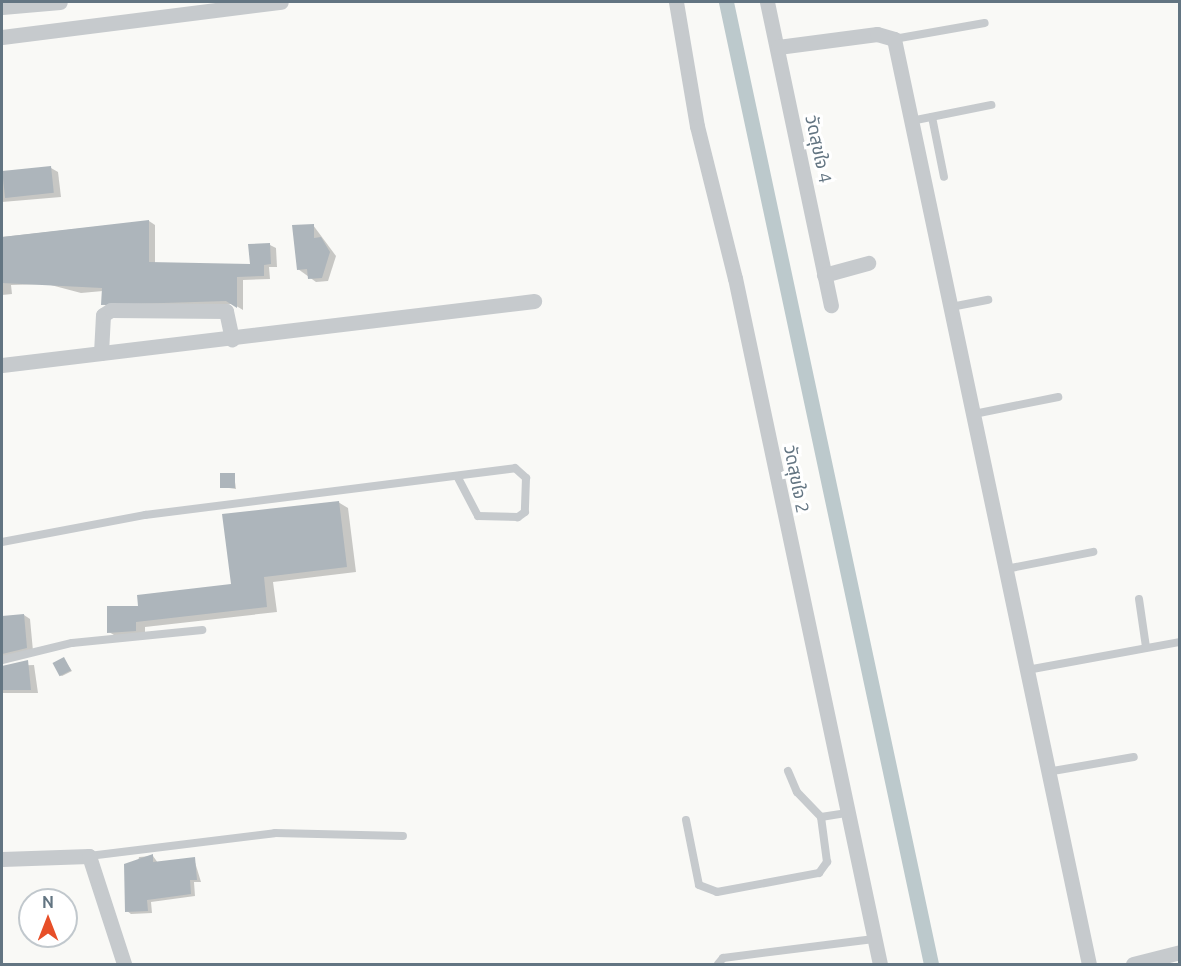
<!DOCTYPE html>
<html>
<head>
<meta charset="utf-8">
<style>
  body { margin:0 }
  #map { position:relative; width:1181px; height:966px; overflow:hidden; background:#f9f9f6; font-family:Ubuntu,"Noto Sans Thai",sans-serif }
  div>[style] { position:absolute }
  .shadow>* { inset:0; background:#0003 }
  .canal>* { height:15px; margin:-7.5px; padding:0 7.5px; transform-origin:7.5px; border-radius:7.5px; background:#bcc9cc }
  .building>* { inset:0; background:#adb5bb; transform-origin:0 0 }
  .lane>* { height:8px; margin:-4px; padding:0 4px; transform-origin:4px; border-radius:4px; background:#c6cacd }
  .street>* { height:15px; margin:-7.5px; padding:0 7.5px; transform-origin:7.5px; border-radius:7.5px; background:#c6cacd }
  span { translate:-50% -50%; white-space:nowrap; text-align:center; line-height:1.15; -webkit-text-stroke:6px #fff; paint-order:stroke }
  .street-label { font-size:18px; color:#637582 }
  .frame { position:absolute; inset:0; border:3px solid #637582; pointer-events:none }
  .north { position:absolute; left:18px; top:888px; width:60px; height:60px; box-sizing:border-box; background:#fff; border:2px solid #c1c8cd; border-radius:50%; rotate:0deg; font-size:16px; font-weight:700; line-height:24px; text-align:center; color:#637582 }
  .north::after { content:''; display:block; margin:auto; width:21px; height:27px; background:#e74f28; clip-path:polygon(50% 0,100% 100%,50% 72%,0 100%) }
</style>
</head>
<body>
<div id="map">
  <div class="shadow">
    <div style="clip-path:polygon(51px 168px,58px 172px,61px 197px,2px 202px,2px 173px)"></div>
    <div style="clip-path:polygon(149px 221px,155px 225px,155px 264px,252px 265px,270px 245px,276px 248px,277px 267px,269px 267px,270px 279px,243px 280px,243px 310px,233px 304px,109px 307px,103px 304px,103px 291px,81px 293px,47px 284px,11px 285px,12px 294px,2px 295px,2px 237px)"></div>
    <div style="clip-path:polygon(313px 225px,336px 256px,328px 281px,316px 282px,298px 269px)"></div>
    <div style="clip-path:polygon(234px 475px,236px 489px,222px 487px)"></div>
    <div style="clip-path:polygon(338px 502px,348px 508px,356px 572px,273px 582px,277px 612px,145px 627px,145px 635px,119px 638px,109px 632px,140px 607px,232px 586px)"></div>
    <div style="clip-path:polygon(24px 615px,30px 619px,33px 651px,7px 658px,2px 666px,34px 665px,38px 693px,2px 693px,2px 617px)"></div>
    <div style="clip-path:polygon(64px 659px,72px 671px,62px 676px,60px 675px)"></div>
    <div style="clip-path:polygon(153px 856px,158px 863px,194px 859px,201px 882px,194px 882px,195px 896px,151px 902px,152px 913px,131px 914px,127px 911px,139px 857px)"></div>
  </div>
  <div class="canal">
    <div style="left:726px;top:2px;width:984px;rotate:77.97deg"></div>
  </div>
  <div class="building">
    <div style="left:51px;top:166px;width:27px;height:49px;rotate:84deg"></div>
    <div style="clip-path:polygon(149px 220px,149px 262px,250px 264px,248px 244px,270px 243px,271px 264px,264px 265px,264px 276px,237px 277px,237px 308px,226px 301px,101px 305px,102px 288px,2px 283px,2px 237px)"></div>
    <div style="clip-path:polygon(314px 224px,314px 238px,321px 237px,330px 252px,322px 278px,308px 279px,307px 269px,297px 270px,292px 225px)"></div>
    <div style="left:220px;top:473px;width:15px;height:15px"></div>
    <div style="clip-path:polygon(339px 501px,347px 567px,264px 577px,267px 607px,136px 622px,136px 631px,107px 633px,107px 606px,138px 606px,137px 595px,231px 584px,222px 514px)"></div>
    <div style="clip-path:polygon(24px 614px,27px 648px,2px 654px,2px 616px)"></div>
    <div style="left:64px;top:657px;width:15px;height:13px;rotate:62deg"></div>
    <div style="clip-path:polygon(28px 660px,31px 690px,2px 690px,2px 666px)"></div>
    <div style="clip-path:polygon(153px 854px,153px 862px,195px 857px,197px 880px,190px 880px,191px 894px,147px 900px,148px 911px,125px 912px,124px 864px)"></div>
  </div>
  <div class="lane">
    <div style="left:894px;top:39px;width:92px;rotate:-10deg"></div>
    <div style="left:932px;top:117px;width:61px;rotate:78.7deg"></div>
    <div style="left:911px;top:121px;width:82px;rotate:-11.3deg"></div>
    <div style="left:951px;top:307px;width:38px;rotate:-11deg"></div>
    <div style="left:974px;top:414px;width:86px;rotate:-11.4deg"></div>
    <div style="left:2px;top:542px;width:146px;rotate:-10.7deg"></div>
    <div style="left:145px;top:515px;width:373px;rotate:-7.2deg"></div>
    <div style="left:515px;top:468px;width:15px;rotate:42deg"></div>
    <div style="left:526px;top:478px;width:34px;rotate:92deg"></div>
    <div style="left:525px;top:512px;width:9px;rotate:144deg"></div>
    <div style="left:518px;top:517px;width:40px;rotate:-178.6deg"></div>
    <div style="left:478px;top:516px;width:45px;rotate:-117.7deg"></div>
    <div style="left:1006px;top:569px;width:89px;rotate:-11.1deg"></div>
    <div style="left:1139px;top:599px;width:49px;rotate:81.7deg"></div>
    <div style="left:2px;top:660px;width:72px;rotate:-13.7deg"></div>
    <div style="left:72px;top:643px;width:131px;rotate:-5.7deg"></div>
    <div style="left:1027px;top:670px;width:156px;rotate:-10.4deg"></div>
    <div style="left:788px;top:771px;width:23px;rotate:67deg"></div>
    <div style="left:797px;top:792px;width:35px;rotate:46deg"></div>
    <div style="left:1047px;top:772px;width:88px;rotate:-9.8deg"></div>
    <div style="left:686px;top:820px;width:66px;rotate:78.7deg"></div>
    <div style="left:699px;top:885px;width:19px;rotate:21deg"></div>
    <div style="left:717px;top:892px;width:104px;rotate:-10.6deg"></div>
    <div style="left:819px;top:873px;width:14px;rotate:-54deg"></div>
    <div style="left:827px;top:862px;width:45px;rotate:-97.6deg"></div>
    <div style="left:821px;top:817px;width:25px;rotate:-9deg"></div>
    <div style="left:89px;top:856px;width:187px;rotate:-7deg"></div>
    <div style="left:275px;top:833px;width:128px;rotate:1.3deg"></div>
    <div style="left:718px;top:964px;width:8px;rotate:-50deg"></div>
    <div style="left:723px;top:958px;width:152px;rotate:-7.2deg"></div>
  </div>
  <div class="street">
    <div style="left:676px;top:2px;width:126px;rotate:80.4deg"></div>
    <div style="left:697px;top:126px;width:157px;rotate:76deg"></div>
    <div style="left:735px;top:278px;width:701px;rotate:78.07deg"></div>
    <div style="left:767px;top:2px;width:310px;rotate:78.1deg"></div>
    <div style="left:2px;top:7px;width:58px;rotate:-4.9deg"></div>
    <div style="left:2px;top:37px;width:281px;rotate:-7.2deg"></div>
    <div style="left:778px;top:47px;width:100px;rotate:-7.5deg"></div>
    <div style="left:877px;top:34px;width:18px;rotate:16deg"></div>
    <div style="left:894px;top:39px;width:945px;rotate:78.1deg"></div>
    <div style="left:824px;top:275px;width:46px;rotate:-15.3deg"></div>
    <div style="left:101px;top:353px;width:38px;rotate:-87deg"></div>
    <div style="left:103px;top:315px;width:9px;rotate:-32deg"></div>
    <div style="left:111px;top:310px;width:115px;rotate:0.5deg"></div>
    <div style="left:226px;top:311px;width:29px;rotate:78deg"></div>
    <div style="left:2px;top:365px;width:536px;rotate:-6.86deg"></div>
    <div style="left:2px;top:859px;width:87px;rotate:-2deg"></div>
    <div style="left:89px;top:856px;width:114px;rotate:72deg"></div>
    <div style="left:1133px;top:964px;width:49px;rotate:-14.3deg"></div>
  </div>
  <div class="street-label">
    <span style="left:819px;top:149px;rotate:78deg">วัดสุขใจ 4</span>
    <span style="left:797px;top:479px;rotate:79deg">วัดสุขใจ 2</span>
  </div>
  <div class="frame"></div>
  <div class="north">N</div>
</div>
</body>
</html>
